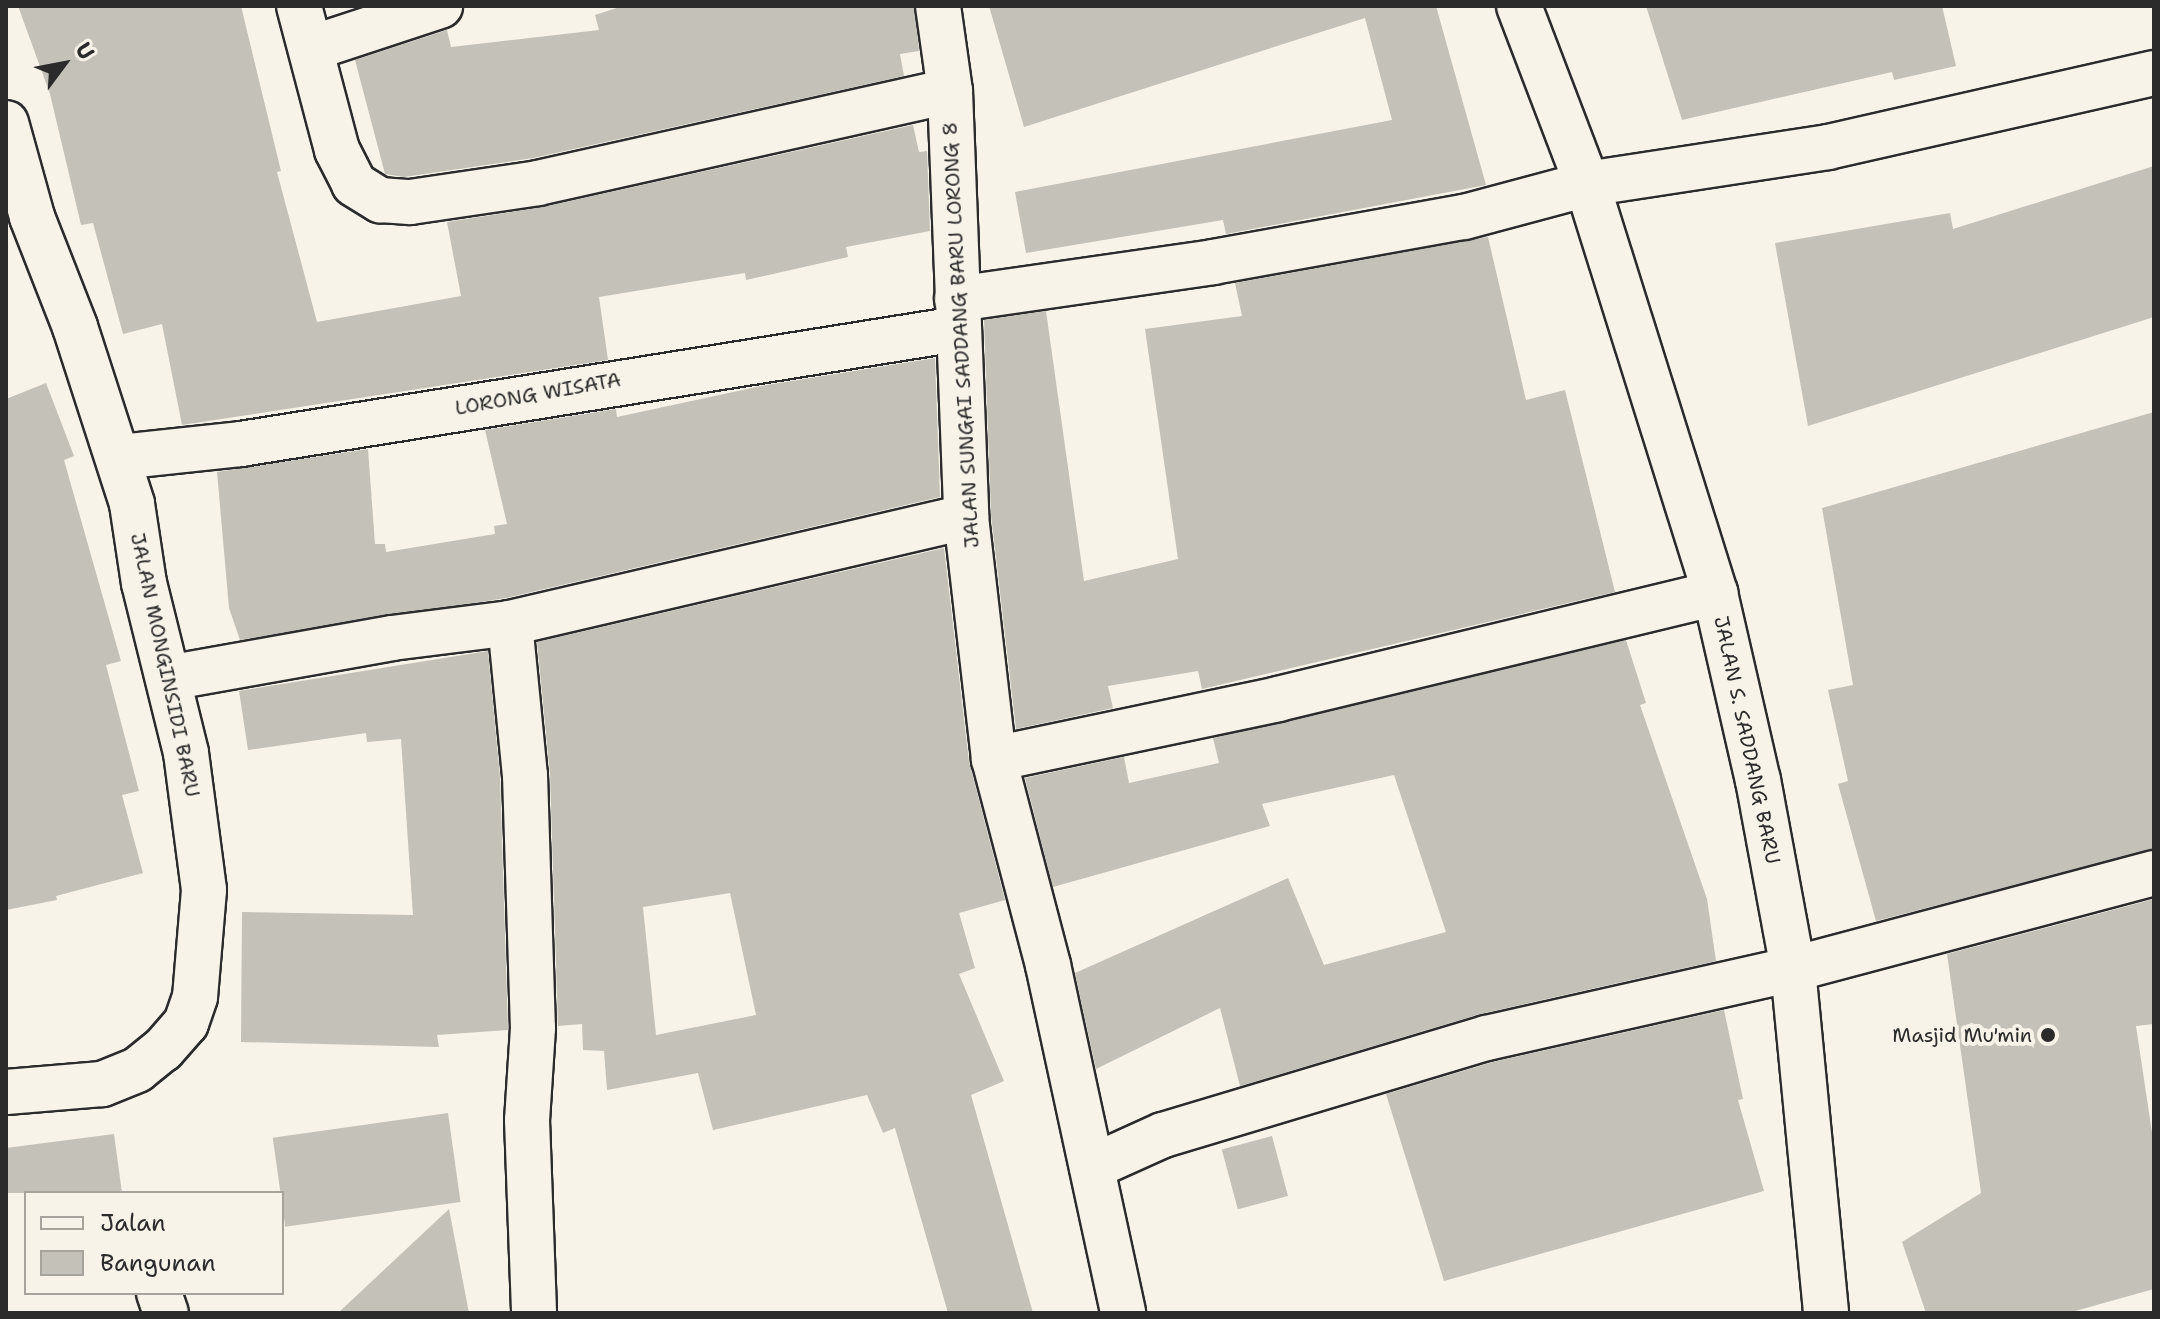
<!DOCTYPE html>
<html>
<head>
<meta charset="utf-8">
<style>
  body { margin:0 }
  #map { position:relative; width:2160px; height:1319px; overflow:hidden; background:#f7f3e8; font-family:"Shantell Sans",sans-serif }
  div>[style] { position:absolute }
  .building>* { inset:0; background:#c4c1b9; transform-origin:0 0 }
  .roads { filter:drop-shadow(2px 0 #2b2b2b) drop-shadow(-2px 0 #2b2b2b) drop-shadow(0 2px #2b2b2b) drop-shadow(0 -2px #2b2b2b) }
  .minor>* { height:44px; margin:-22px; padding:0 22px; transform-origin:22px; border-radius:22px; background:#f7f3e8 }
  .secondary>* { height:44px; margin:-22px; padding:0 22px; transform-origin:22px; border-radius:22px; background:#f7f3e8 }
  .dots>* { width:22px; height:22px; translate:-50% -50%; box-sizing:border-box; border:4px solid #f7f3e8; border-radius:50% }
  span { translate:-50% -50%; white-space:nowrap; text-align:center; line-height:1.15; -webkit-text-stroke:8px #f7f3e8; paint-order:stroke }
  .street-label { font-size:20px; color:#2b2b2b }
  .poi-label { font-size:20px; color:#2b2b2b }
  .right { translate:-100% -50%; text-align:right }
  .frame { position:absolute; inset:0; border:8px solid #2b2b2b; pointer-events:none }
  .legend { position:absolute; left:24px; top:1191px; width:260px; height:104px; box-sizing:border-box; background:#f7f3e8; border:2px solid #a5a39c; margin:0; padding:10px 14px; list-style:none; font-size:24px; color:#2b2b2b }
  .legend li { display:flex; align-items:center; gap:16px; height:40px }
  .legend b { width:40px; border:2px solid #a5a39c }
  .north { position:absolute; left:24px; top:24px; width:80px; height:80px; -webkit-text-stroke:6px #f7f3e8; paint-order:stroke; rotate:58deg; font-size:22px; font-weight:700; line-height:32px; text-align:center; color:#2b2b2b }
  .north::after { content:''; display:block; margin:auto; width:28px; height:36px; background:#2b2b2b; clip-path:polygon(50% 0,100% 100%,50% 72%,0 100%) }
</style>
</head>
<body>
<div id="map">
  <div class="building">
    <div style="clip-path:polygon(18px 6px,241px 6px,281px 171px,277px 172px,317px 322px,461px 296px,447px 222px,543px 207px,913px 125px,919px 152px,927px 151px,930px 231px,846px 247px,848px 257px,746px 280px,745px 273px,599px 297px,608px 360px,182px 425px,162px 324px,123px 334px,93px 223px,81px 225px,50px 94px)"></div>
    <div style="clip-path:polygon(623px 6px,914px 6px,919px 51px,900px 54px,904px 76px,533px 158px,404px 177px,385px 174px,355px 60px,447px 30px,451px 47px,599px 30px,595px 15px)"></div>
    <div style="clip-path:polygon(989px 6px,1436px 6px,1486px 185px,1226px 234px,1223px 220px,1026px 253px,1015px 192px,1392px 120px,1365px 18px,1024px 127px)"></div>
    <div style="clip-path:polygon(1646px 6px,1942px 6px,1956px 66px,1894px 80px,1892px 72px,1682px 120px)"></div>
    <div style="clip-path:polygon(2154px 166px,2154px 317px,1808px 426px,1775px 243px,1950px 213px,1953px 229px)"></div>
    <div style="clip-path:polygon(1488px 237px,1526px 400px,1565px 390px,1615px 592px,1202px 689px,1198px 671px,1108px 686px,1113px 708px,1016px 729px,991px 515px,984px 320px,1046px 311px,1084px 581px,1178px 559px,1145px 329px,1242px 316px,1235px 283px)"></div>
    <div style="clip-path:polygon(935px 358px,940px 497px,506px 598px,240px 640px,229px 608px,217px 472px,368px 449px,375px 544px,385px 544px,386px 552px,495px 534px,494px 526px,507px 524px,485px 430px,616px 409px,617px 417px,761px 386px)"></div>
    <div style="clip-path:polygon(46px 383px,74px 456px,64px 460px,121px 661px,106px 665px,139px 791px,122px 795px,143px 873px,56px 896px,57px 900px,6px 910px,6px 399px)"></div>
    <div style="clip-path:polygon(2154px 412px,2154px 849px,1876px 921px,1838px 784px,1848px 781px,1828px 690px,1853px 685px,1822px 508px)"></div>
    <div style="clip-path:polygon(evenodd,944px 548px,969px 762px,1005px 900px,959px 913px,975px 968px,959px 974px,1004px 1081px,971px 1095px,1033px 1313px,948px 1313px,895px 1128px,883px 1133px,867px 1095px,713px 1130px,698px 1073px,607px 1090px,604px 1051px,583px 1050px,582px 1024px,558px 1026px,550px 774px,537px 642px,944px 548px,730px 893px,756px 1015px,656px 1035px,643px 907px,730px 893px)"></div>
    <div style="clip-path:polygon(1626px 640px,1646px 703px,1640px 705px,1707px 899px,1716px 961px,1480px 1014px,1240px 1086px,1220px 1008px,1096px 1069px,1075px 973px,1288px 878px,1324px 965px,1446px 932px,1394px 775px,1262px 804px,1270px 826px,1053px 887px,1025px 778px,1124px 757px,1129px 783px,1219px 763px,1213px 738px)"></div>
    <div style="clip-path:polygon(488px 651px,500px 777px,508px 1030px,437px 1035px,439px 1047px,241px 1042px,242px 912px,413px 915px,401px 739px,367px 742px,366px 733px,248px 750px,239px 691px)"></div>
    <div style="clip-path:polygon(2154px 899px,2154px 1024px,2136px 1026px,2154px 1146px,2154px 1289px,2068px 1313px,1926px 1313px,1902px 1242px,1981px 1193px,1947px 954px)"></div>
    <div style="clip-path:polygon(1724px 1010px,1743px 1099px,1738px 1100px,1764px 1191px,1444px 1281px,1386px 1094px,1493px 1062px)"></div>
    <div style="left:448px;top:1113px;width:90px;height:177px;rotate:82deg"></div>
    <div style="clip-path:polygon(114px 1134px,122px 1193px,6px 1193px,6px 1148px)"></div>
    <div style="left:1272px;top:1136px;width:62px;height:52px;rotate:75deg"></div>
    <div style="clip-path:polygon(449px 1209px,469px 1313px,338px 1313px)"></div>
  </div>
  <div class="roads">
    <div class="minor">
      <div style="left:299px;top:6px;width:149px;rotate:75.2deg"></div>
      <div style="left:337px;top:150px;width:38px;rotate:63deg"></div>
      <div style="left:354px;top:184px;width:31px;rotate:32deg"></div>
      <div style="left:380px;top:200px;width:30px;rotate:4deg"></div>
      <div style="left:410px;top:202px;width:129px;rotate:-8.4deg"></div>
      <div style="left:538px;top:183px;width:422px;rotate:-12.6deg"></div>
      <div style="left:938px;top:6px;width:86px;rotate:82deg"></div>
      <div style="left:950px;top:91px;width:426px;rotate:87.8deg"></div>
      <div style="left:966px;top:517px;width:244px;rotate:83.4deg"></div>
      <div style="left:994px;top:759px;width:213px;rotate:75.3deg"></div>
      <div style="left:1048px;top:965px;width:356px;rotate:77.8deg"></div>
      <div style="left:312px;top:48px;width:135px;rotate:-18.2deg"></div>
      <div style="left:6px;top:123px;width:98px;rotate:74.5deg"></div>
      <div style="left:32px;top:217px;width:118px;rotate:68.6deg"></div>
      <div style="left:75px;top:327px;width:186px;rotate:72.1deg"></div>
      <div style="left:132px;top:504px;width:80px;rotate:81.4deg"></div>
      <div style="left:144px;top:583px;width:175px;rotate:76.1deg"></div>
      <div style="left:186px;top:753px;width:138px;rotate:82.5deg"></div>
      <div style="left:204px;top:890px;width:107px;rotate:94.8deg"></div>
      <div style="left:195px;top:997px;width:28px;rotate:109deg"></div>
      <div style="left:186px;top:1023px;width:35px;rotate:131deg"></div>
      <div style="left:163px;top:1049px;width:33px;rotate:141deg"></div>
      <div style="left:137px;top:1070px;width:38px;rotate:158deg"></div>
      <div style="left:102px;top:1084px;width:96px;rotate:175.2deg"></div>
      <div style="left:957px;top:299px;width:259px;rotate:-8.2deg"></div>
      <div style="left:1213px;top:262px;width:255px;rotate:-10.2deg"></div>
      <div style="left:1464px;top:217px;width:127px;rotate:-15deg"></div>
      <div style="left:1587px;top:184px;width:244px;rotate:-8.7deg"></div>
      <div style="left:1828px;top:147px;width:334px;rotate:-12.8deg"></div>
      <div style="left:119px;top:457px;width:123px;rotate:-6.1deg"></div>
      <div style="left:241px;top:444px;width:725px;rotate:-9.12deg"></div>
      <div style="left:510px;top:623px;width:153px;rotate:84.4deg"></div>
      <div style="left:525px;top:775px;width:253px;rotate:88.2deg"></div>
      <div style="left:533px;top:1028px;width:92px;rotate:93.7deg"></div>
      <div style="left:527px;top:1120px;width:193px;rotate:87.9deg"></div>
      <div style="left:168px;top:678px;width:228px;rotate:-10.1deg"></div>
      <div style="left:392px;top:638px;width:119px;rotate:-7.2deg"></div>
      <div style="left:510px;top:623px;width:468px;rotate:-13.1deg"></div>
      <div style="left:994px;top:759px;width:290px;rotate:-11.9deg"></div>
      <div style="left:1278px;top:699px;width:450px;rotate:-13.6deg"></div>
      <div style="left:1092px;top:1167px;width:78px;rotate:-24.3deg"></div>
      <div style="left:1163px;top:1135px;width:338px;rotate:-16.7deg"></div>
      <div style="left:1487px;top:1038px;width:314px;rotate:-12.7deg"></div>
      <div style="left:1793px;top:969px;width:374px;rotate:-14.9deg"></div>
      <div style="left:159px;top:1293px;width:21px;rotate:71deg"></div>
    </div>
    <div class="secondary">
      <div style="left:1519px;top:6px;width:191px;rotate:69.1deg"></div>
      <div style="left:1587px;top:184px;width:429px;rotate:72.6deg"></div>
      <div style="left:1715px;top:593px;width:192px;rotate:77.1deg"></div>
      <div style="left:1758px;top:780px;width:192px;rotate:79.5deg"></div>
      <div style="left:1793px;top:969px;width:346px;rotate:84.5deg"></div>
    </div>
  </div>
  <div class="dots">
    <div style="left:2048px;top:1035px;background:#2b2b2b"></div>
  </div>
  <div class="street-label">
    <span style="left:961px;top:335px;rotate:-93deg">JALAN SUNGAI SADDANG BARU LORONG 8</span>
    <span style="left:538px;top:394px;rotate:-10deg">LORONG WISATA</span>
    <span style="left:165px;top:665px;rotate:78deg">JALAN MONGINSIDI BARU</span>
    <span style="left:1747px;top:740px;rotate:78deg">JALAN S. SADDANG BARU</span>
  </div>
  <div class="poi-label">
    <span class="right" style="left:2032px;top:1035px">Masjid Mu'min</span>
  </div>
  <div class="frame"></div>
  <ul class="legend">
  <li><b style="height:10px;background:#f7f3e8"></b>Jalan</li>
  <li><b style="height:22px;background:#c4c1b9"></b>Bangunan</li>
  </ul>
  <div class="north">U</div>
</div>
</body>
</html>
